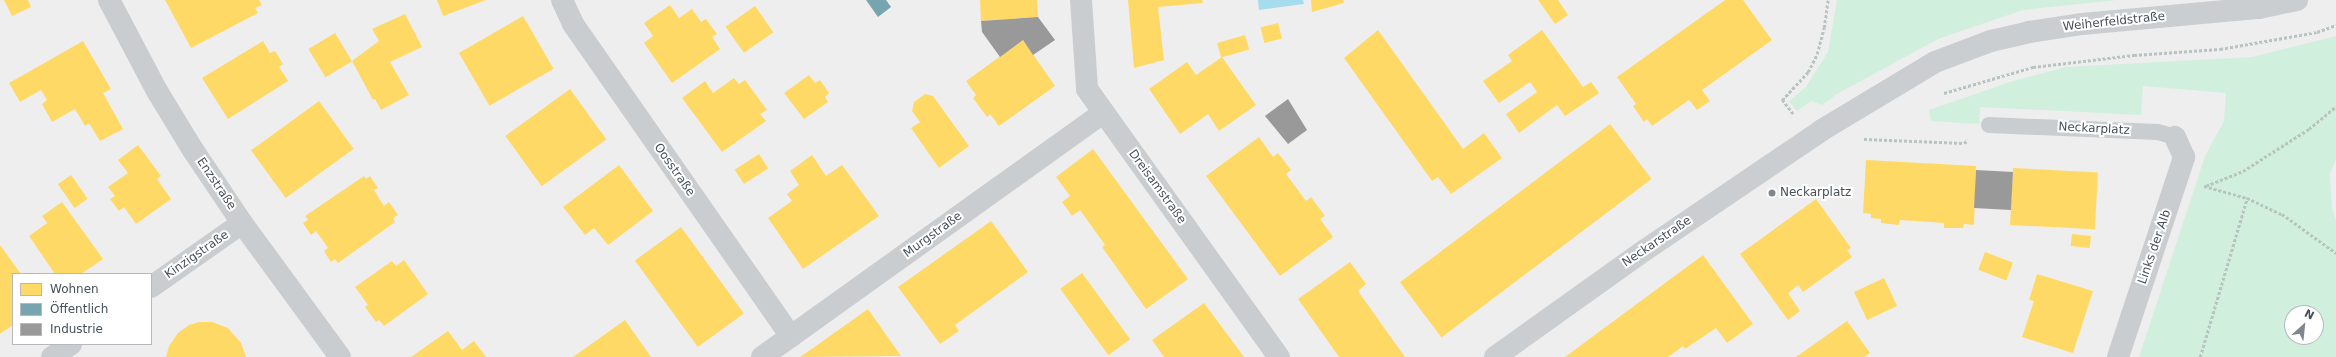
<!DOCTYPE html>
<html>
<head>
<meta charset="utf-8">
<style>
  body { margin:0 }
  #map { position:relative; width:2336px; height:357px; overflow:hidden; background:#efeeee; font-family:"DejaVu Sans",sans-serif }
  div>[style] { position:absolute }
  .green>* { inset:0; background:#d1efdd }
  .water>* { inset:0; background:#a5ddee }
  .homes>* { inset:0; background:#ffd966; transform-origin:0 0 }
  .public>* { inset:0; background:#76a5af }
  .industry>* { inset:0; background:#999; transform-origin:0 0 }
  .path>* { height:2.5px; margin-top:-1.25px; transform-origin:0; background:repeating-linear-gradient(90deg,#b7c4c0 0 3px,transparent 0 5px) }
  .lane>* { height:16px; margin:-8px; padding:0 8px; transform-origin:8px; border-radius:8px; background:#cacdcf }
  .street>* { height:22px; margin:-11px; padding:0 11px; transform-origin:11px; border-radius:11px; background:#cacdcf }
  .secondary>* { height:22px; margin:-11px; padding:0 11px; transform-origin:11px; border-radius:11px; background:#cbced1 }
  .dots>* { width:11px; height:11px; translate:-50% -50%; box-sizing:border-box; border:2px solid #fff; border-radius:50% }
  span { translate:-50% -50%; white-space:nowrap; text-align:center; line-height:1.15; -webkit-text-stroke:4px #fff; paint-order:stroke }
  .street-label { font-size:12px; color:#45505b }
  .poi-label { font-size:12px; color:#45505b }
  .left { translate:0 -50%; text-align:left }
  .legend { position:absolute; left:12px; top:273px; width:140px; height:72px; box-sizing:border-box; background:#fff; border:1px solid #b5b9bd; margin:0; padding:5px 7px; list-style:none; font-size:12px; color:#45505b }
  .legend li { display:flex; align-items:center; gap:8px; height:20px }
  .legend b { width:20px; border:1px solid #b5b9bd }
  .north { position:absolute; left:2284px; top:305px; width:40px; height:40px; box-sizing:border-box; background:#fff; border:1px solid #b5b9bd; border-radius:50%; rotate:27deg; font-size:11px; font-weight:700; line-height:16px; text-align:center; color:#45505b }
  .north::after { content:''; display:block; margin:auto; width:14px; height:18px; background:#80878e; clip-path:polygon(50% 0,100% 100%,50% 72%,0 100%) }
</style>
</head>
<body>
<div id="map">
  <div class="green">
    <div style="clip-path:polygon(1837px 0,2117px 0,2023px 10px,1938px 39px,1837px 94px,1822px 105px,1811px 101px,1797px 111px,1789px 101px,1805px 88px,1828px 52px)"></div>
    <div style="clip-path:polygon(evenodd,2336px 36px,2336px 159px,2330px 173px,2332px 208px,2336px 220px,2336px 357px,2139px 357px,2205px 156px,2224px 121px,2226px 93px,2143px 86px,2141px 115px,1980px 107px,1979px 124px,1931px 121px,1929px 110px,2013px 81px,2066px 67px,2252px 57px,2336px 36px,2292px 313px,2316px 313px,2316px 337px,2292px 337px,2292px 313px)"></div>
  </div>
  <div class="water">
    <div style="clip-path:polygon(1258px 0,1303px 0,1304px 4px,1259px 10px)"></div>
  </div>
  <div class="homes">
    <div style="clip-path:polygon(4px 0,28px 0,31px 7px,12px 16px)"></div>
    <div style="clip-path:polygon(165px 0,259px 0,262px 5px,255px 8px,258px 13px,191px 48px)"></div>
    <div style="clip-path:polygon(437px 0,486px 0,443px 16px)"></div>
    <div style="clip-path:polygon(980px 0,1037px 0,1038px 17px,981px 21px)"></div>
    <div style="clip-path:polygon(1128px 0,1202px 0,1203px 3px,1158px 7px,1164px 60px,1134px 68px)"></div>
    <div style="clip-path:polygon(1311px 0,1343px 0,1344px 3px,1312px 12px)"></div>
    <div style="clip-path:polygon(1538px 0,1558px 0,1568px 15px,1555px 24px)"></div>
    <div style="clip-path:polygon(1725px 0,1743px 0,1772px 40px,1702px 90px,1710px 101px,1697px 110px,1689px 100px,1652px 126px,1647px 119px,1644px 122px,1633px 106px,1636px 104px,1617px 77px)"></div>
    <div style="clip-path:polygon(670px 5px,679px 18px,692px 9px,701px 22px,706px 19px,717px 34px,712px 37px,720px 49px,672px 83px,644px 43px,653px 36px,644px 23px)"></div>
    <div style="left:755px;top:6px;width:32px;height:36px;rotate:55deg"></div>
    <div style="clip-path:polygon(405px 14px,422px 47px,390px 62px,409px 95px,381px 110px,375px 99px,373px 100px,352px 61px,379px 41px,372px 29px)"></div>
    <div style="left:523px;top:16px;width:61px;height:74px;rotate:60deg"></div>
    <div style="left:1278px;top:23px;width:16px;height:18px;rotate:76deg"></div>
    <div style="clip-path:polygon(1378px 30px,1463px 149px,1484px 133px,1502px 158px,1451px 194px,1438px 177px,1432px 181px,1344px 58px)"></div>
    <div style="clip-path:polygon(1542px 30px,1583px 87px,1591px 82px,1599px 93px,1565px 116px,1557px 105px,1519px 133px,1506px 114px,1537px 92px,1530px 82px,1499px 103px,1483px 81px,1512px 61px,1508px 55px)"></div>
    <div style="left:335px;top:33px;width:33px;height:31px;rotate:59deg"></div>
    <div style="left:1245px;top:35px;width:15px;height:29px;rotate:74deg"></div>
    <div style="clip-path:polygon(1023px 40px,1055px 86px,999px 126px,990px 114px,987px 117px,973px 98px,976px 95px,966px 81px)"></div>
    <div style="clip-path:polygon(83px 41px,111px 89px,103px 93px,123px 129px,100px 141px,89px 123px,85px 126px,75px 109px,52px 122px,42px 104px,47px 100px,41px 90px,20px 102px,9px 83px)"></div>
    <div style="clip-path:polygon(263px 41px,270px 53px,275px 51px,283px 64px,279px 67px,288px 81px,228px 119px,202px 78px)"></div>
    <div style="clip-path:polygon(1222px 57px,1256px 105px,1219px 131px,1208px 114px,1180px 134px,1149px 89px,1187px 62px,1196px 75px)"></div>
    <div style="clip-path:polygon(809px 75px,815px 83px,820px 80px,829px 93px,825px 97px,828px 102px,804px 119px,784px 93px)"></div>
    <div style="clip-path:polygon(734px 78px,739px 84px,745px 80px,767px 110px,760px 114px,766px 121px,722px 152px,682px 98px,705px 81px,713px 93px)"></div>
    <div style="left:570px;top:89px;width:62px;height:80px;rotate:54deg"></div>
    <div style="clip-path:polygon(925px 94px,933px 96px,969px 146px,939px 168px,911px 128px,920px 122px,912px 111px,914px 102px)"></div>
    <div style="left:319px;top:101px;width:59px;height:84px;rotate:54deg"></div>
    <div style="left:1610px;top:124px;width:69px;height:263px;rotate:53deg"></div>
    <div style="clip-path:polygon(1259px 137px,1273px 157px,1278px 153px,1291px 170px,1286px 174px,1306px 201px,1311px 197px,1325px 216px,1320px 219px,1333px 237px,1280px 276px,1206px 176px)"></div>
    <div style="clip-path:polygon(138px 145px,161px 176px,157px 179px,171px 199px,136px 224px,124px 207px,119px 211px,110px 199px,115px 196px,108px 187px,128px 173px,118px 160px)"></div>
    <div style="clip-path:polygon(1093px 149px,1188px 279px,1146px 309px,1102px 247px,1105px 245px,1080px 210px,1072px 216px,1062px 202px,1070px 196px,1056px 177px)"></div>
    <div style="left:759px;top:154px;width:17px;height:29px;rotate:57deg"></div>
    <div style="clip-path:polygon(812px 155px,826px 176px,842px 165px,879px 216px,803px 269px,768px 218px,792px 201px,787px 194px,799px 185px,790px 171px)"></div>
    <div style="clip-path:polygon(1866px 160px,1976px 166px,1974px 225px,1964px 224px,1963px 228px,1944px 228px,1944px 223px,1900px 220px,1899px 225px,1881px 223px,1881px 219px,1871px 218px,1871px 214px,1863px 213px)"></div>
    <div style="clip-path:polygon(619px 165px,653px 211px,608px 245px,594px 228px,585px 235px,563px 207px)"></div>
    <div style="left:2013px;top:168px;width:85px;height:57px;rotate:3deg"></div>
    <div style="left:71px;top:175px;width:29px;height:16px;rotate:55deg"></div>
    <div style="clip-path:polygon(364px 176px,366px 179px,370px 176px,378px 188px,374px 190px,384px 206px,389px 202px,398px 215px,393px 218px,395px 222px,338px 263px,335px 259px,331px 262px,324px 251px,328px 248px,316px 231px,311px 235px,303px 223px,308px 220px,305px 216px)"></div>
    <div style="clip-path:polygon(1816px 199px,1851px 248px,1847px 250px,1852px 257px,1803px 292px,1798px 285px,1788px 293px,1800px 311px,1788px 320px,1740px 254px)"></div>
    <div style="clip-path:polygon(62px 202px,103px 259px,81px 274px,55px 274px,29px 236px,47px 223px,42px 216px)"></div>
    <div style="clip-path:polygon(991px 221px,1028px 272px,955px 325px,959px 331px,940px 344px,898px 287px)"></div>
    <div style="left:681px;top:227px;width:107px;height:57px;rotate:54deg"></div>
    <div style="left:2072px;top:234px;width:19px;height:12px;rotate:6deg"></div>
    <div style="clip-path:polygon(0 245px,21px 274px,13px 274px,13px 325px,0 334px)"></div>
    <div style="left:1985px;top:252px;width:30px;height:19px;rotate:21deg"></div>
    <div style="clip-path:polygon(1703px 255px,1753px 324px,1727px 343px,1716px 328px,1685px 349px,1683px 346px,1668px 357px,1565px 357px)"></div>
    <div style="clip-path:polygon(404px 260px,428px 294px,384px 326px,379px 320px,376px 322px,365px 307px,368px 305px,355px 287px,392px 261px,396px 266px)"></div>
    <div style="clip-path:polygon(1350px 262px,1366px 284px,1358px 291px,1405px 357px,1339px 357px,1298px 299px)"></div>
    <div style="left:1082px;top:273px;width:82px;height:27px;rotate:54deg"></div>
    <div style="clip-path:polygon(2037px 274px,2093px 291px,2073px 353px,2022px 337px,2034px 301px,2029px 300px)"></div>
    <div style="left:1884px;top:278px;width:31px;height:33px;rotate:65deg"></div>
    <div style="clip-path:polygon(1204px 303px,1244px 357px,1164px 357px,1152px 340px)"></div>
    <div style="clip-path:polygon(868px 309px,901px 356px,800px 357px,813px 348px)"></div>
    <div style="clip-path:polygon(625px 320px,651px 357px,573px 357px)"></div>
    <div style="clip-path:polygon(1847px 321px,1870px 353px,1864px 357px,1796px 357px)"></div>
    <div style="clip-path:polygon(199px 322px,212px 322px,228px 328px,241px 343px,246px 357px,166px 357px,169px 346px,178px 333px,189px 325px)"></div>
    <div style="clip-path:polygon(448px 331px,462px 350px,474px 341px,486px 357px,411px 357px)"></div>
  </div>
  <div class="public">
    <div style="clip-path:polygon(866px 0,886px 0,891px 7px,878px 17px)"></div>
  </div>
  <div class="industry">
    <div style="clip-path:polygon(1038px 17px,1055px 40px,1033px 55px,1023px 40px,1000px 57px,982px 32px,981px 21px)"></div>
    <div style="clip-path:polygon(1288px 99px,1307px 130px,1288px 144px,1265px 116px)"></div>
    <div style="left:1976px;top:170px;width:37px;height:38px;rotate:3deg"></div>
  </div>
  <div class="path">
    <div style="left:1944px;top:93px;width:93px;rotate:-16.3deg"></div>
    <div style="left:2033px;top:67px;width:102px;rotate:-6.8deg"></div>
    <div style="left:2134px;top:55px;width:86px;rotate:-4deg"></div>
    <div style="left:2220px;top:49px;width:98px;rotate:-9.9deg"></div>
    <div style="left:2317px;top:32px;width:20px;rotate:-20deg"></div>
    <div style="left:1793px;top:114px;width:18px;rotate:-128deg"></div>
    <div style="left:1782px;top:100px;width:38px;rotate:-47deg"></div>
    <div style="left:1808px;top:72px;width:20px;rotate:-63deg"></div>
    <div style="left:1817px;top:54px;width:27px;rotate:-75deg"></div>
    <div style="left:1824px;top:28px;width:28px;rotate:-82deg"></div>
    <div style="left:1864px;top:139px;width:100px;rotate:2.3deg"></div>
    <div style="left:1964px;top:143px;width:5px;rotate:-37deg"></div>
    <div style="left:2204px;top:186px;width:45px;rotate:15.6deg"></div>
    <div style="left:2247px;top:198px;width:38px;rotate:25deg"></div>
    <div style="left:2282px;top:214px;width:67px;rotate:35.8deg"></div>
    <div style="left:2206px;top:186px;width:40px;rotate:-22deg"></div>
    <div style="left:2243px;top:171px;width:78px;rotate:-32.5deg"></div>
    <div style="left:2309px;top:129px;width:35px;rotate:-40deg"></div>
    <div style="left:2200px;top:357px;width:166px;rotate:-73.5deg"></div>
  </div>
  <div class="lane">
    <div style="left:1989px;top:125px;width:169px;rotate:2.4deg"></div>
    <div style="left:2158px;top:132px;width:18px;rotate:16deg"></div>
  </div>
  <div class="street">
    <div style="left:109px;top:0;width:103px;rotate:62.2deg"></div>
    <div style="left:157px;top:91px;width:69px;rotate:58.6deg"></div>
    <div style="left:193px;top:150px;width:88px;rotate:56.1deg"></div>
    <div style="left:242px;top:223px;width:166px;rotate:53.8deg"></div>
    <div style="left:562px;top:0;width:26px;rotate:65deg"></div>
    <div style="left:573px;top:24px;width:381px;rotate:55.1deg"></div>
    <div style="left:1081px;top:0;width:89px;rotate:86.1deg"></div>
    <div style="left:1087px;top:89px;width:330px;rotate:54.4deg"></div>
    <div style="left:151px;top:287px;width:111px;rotate:-35.1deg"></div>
    <div style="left:52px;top:357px;width:23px;rotate:-34deg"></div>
    <div style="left:762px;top:357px;width:419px;rotate:-35.6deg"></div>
    <div style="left:2118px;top:357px;width:211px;rotate:-71.7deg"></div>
    <div style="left:2184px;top:157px;width:22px;rotate:-114deg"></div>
  </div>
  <div class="secondary">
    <div style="left:1495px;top:357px;width:184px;rotate:-35.5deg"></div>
    <div style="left:1645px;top:250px;width:214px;rotate:-34.1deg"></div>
    <div style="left:1822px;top:130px;width:132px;rotate:-31deg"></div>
    <div style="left:1935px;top:62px;width:60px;rotate:-20.6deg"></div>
    <div style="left:1991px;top:41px;width:39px;rotate:-13deg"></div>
    <div style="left:2029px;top:32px;width:54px;rotate:-8.6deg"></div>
    <div style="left:2082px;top:24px;width:178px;rotate:-5.2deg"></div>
    <div style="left:2259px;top:8px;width:39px;rotate:-12deg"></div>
  </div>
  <div class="dots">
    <div style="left:1772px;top:193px;background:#80878e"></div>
  </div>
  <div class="street-label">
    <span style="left:2114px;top:22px;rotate:-6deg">Weiherfeldstraße</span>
    <span style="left:2094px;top:129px;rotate:3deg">Neckarplatz</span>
    <span style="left:674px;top:170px;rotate:55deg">Oosstraße</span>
    <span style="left:216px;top:184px;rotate:56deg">Enzstraße</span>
    <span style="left:1157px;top:187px;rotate:54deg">Dreisamstraße</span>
    <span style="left:933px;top:235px;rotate:-36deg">Murgstraße</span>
    <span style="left:1657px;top:242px;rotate:-34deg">Neckarstraße</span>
    <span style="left:2155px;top:247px;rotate:-71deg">Links der Alb</span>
    <span style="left:197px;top:255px;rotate:-35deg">Kinzigstraße</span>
  </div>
  <div class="poi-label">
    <span class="left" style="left:1780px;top:193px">Neckarplatz</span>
  </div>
  <ul class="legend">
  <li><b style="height:11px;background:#ffd966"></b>Wohnen</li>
  <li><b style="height:11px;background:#76a5af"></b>Öffentlich</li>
  <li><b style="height:11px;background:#999"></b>Industrie</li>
  </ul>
  <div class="north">N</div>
</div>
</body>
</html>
